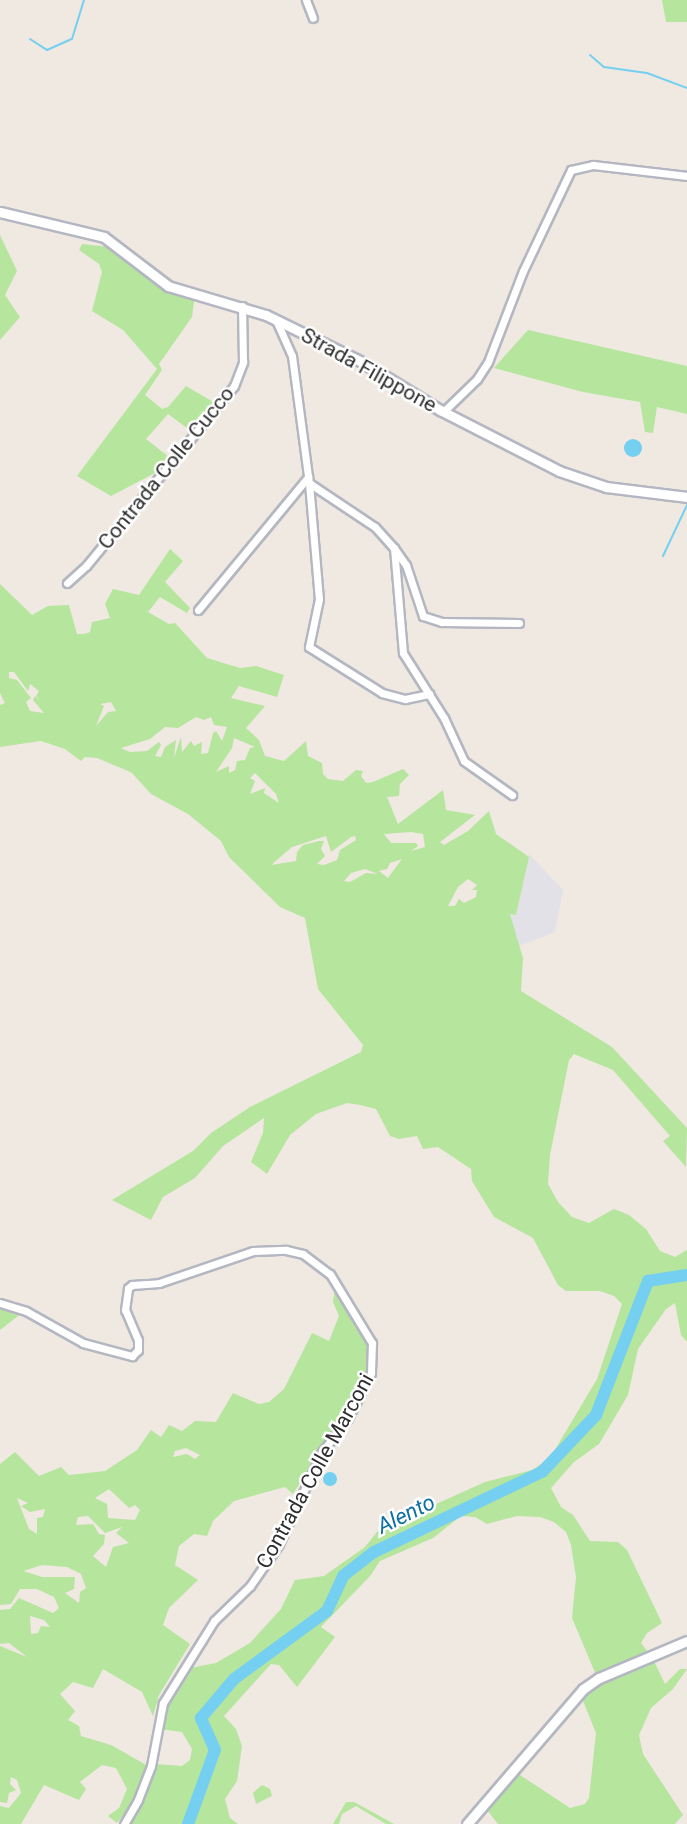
<!DOCTYPE html>
<html>
<head>
<meta charset="utf-8">
<style>
  body { margin:0 }
  #map { position:relative; width:687px; height:1824px; overflow:hidden; background:#efe9e1; font-family:Roboto,sans-serif }
  div>[style] { position:absolute }
  .industrial>* { inset:0; background:#e3e1e8 }
  .green>* { inset:0; background:#b6e59e }
  .water>* { inset:0; background:#75cff0 }
  .round { border-radius:50% }
  .stream>* { height:2px; margin:-1px; padding:0 1px; transform-origin:1px; border-radius:1px; background:#75cff0 }
  .river>* { height:12px; margin:-6px; padding:0 6px; transform-origin:6px; border-radius:6px; background:#75cff0 }
  .roads { filter:drop-shadow(2px 0 #b4b7c1) drop-shadow(-2px 0 #b4b7c1) drop-shadow(0 2px #b4b7c1) drop-shadow(0 -2px #b4b7c1) }
  .street>* { height:7px; margin:-3.5px; padding:0 3.5px; transform-origin:3.5px; border-radius:3.5px; background:#fff }
  .secondary>* { height:9px; margin:-4.5px; padding:0 4.5px; transform-origin:4.5px; border-radius:4.5px; background:#fff }
  span { translate:-50% -50%; white-space:nowrap; text-align:center; line-height:1.15; -webkit-text-stroke:5px #fff; paint-order:stroke }
  .street-label { font-size:21px; color:#2e2e2e }
  .water-label { font-size:22px; color:#0d6fa3; font-style:italic }
</style>
</head>
<body>
<div id="map">
  <div class="industrial">
    <div style="clip-path:polygon(529px 854px,563px 890px,555px 932px,519px 946px,509px 914px,516px 915px)"></div>
  </div>
  <div class="green">
    <div style="clip-path:polygon(662px 0,687px 0,687px 22px,666px 22px)"></div>
    <div style="clip-path:polygon(0 235px,17px 271px,5px 295px,20px 317px,0 340px)"></div>
    <div style="clip-path:polygon(82px 244px,109px 247px,151px 281px,195px 294px,192px 317px,159px 364px,162px 370px,145px 395px,162px 409px,168px 407px,186px 386px,215px 403px,191px 431px,168px 414px,146px 439px,169px 457px,153px 474px,111px 496px,77px 476px,157px 369px,123px 330px,92px 311px,102px 272px,99px 264px,79px 250px)"></div>
    <div style="clip-path:polygon(528px 330px,687px 366px,687px 414px,657px 407px,653px 433px,645px 432px,640px 402px,583px 392px,494px 368px)"></div>
    <div style="clip-path:polygon(evenodd,170px 549px,183px 561px,165px 582px,190px 608px,187px 613px,160px 597px,148px 612px,169px 624px,175px 623px,207px 658px,240px 668px,256px 666px,284px 675px,277px 697px,239px 686px,231px 698px,265px 706px,246px 728px,259px 740px,265px 756px,284px 761px,306px 741px,308px 756px,322px 763px,323px 774px,328px 779px,343px 781px,356px 770px,363px 771px,361px 776px,366px 783px,373px 782px,403px 769px,409px 775px,400px 784px,399px 796px,387px 797px,398px 824px,443px 790px,446px 810px,475px 815px,440px 842px,444px 845px,468px 831px,489px 811px,496px 834px,529px 857px,516px 915px,510px 914px,523px 958px,521px 991px,612px 1047px,687px 1128px,686px 1167px,663px 1141px,670px 1136px,613px 1070px,574px 1054px,569px 1060px,550px 1155px,548px 1184px,558px 1202px,572px 1217px,589px 1223px,614px 1209px,629px 1215px,646px 1229px,660px 1251px,675px 1257px,687px 1250px,687px 1342px,681px 1335px,675px 1303px,666px 1309px,638px 1349px,628px 1395px,599px 1444px,574px 1462px,551px 1488px,561px 1507px,573px 1515px,590px 1541px,618px 1542px,627px 1550px,662px 1623px,647px 1633px,641px 1643px,647px 1651px,596px 1675px,572px 1618px,576px 1577px,571px 1545px,566px 1532px,554px 1522px,540px 1517px,517px 1516px,487px 1524px,475px 1517px,461px 1516px,433px 1538px,380px 1561px,370px 1576px,321px 1627px,335px 1637px,297px 1687px,279px 1665px,271px 1664px,224px 1716px,236px 1729px,242px 1746px,237px 1781px,225px 1799px,230px 1818px,238px 1824px,126px 1824px,138px 1809px,155px 1764px,182px 1766px,190px 1760px,192px 1749px,182px 1732px,159px 1729px,168px 1702px,190px 1668px,216px 1663px,250px 1643px,281px 1609px,295px 1580px,324px 1576px,365px 1547px,381px 1527px,391px 1521px,410px 1523px,425px 1509px,485px 1482px,532px 1470px,550px 1458px,597px 1379px,622px 1304px,614px 1296px,600px 1291px,566px 1291px,558px 1285px,533px 1238px,494px 1217px,472px 1181px,471px 1169px,438px 1147px,423px 1149px,417px 1136px,399px 1139px,390px 1136px,376px 1109px,360px 1105px,347px 1103px,316px 1114px,290px 1135px,267px 1174px,251px 1162px,263px 1133px,264px 1118px,223px 1146px,195px 1178px,163px 1197px,151px 1220px,112px 1200px,193px 1151px,211px 1133px,250px 1107px,361px 1052px,363px 1045px,318px 989px,305px 918px,280px 907px,229px 857px,221px 841px,188px 814px,151px 794px,132px 773px,121px 768px,97px 758px,85px 757px,81px 761px,65px 749px,41px 741px,0 747px,0 705px,5px 703px,0 693px,0 584px,32px 615px,48px 606px,69px 605px,77px 634px,84px 634px,90px 632px,92px 622px,110px 618px,105px 604px,113px 589px,139px 595px,170px 549px,9px 672px,14px 672px,28px 691px,30px 684px,39px 691px,36px 696px,41px 702px,35px 696px,33px 700px,44px 713px,30px 711px,26px 702px,31px 698px,17px 680px,9px 678px,9px 672px,170px 549px,111px 702px,116px 711px,108px 712px,96px 726px,104px 706px,100px 704px,111px 702px,170px 549px,196px 717px,204px 720px,211px 717px,214px 725px,227px 727px,222px 741px,216px 731px,213px 733px,208px 753px,201px 754px,202px 742px,194px 746px,191px 741px,182px 752px,181px 737px,174px 758px,176px 740px,165px 747px,161px 757px,155px 756px,161px 745px,159px 742px,147px 751px,130px 752px,121px 748px,150px 739px,165px 727px,178px 728px,196px 717px,170px 549px,234px 738px,255px 747px,250px 748px,245px 760px,237px 761px,235px 770px,229px 773px,229px 766px,216px 772px,232px 748px,234px 738px,170px 549px,255px 773px,276px 794px,279px 803px,264px 793px,265px 788px,250px 794px,255px 781px,250px 778px,255px 773px,170px 549px,411px 832px,423px 834px,425px 847px,411px 851px,418px 846px,416px 843px,391px 843px,384px 834px,411px 832px,170px 549px,326px 836px,331px 852px,351px 837px,355px 836px,356px 840px,340px 850px,337px 860px,324px 865px,317px 864px,325px 856px,321px 849px,324px 841px,319px 841px,303px 845px,297px 852px,296px 861px,271px 865px,292px 847px,326px 836px,170px 549px,402px 859px,388px 878px,379px 871px,387px 869px,390px 863px,402px 859px,170px 549px,365px 869px,378px 874px,366px 873px,350px 882px,344px 881px,351px 873px,365px 869px,170px 549px,468px 879px,477px 885px,472px 890px,477px 890px,476px 897px,464px 903px,459px 899px,455px 906px,448px 906px,458px 887px,468px 879px)"></div>
    <div style="clip-path:polygon(evenodd,335px 1289px,368px 1341px,370px 1352px,365px 1377px,293px 1494px,285px 1487px,234px 1501px,213px 1521px,207px 1536px,194px 1534px,179px 1546px,175px 1565px,198px 1580px,169px 1608px,163px 1625px,190px 1644px,159px 1695px,153px 1716px,142px 1692px,103px 1669px,93px 1688px,73px 1682px,60px 1694px,75px 1711px,68px 1720px,79px 1726px,81px 1736px,111px 1745px,148px 1766px,136px 1799px,117px 1823px,108px 1816px,119px 1808px,127px 1789px,116px 1768px,102px 1765px,80px 1782px,86px 1789px,79px 1800px,44px 1785px,21px 1824px,0 1824px,0 1806px,9px 1808px,21px 1793px,17px 1780px,11px 1777px,10px 1784px,16px 1790px,9px 1793px,7px 1803px,0 1802px,0 1646px,27px 1657px,9px 1643px,0 1644px,0 1610px,10px 1609px,19px 1598px,53px 1613px,59px 1608px,54px 1597px,37px 1589px,20px 1589px,11px 1604px,0 1605px,0 1464px,15px 1452px,39px 1476px,61px 1467px,69px 1475px,105px 1471px,137px 1450px,151px 1430px,161px 1437px,169px 1425px,182px 1431px,195px 1421px,216px 1422px,233px 1393px,259px 1404px,269px 1402px,284px 1389px,312px 1333px,329px 1341px,339px 1316px,333px 1302px,335px 1289px,186px 1448px,200px 1455px,195px 1459px,187px 1454px,173px 1457px,175px 1451px,186px 1448px,335px 1289px,109px 1489px,129px 1508px,135px 1505px,140px 1510px,135px 1520px,108px 1518px,107px 1504px,95px 1498px,109px 1489px,335px 1289px,17px 1498px,28px 1503px,21px 1506px,30px 1512px,45px 1509px,43px 1517px,37px 1518px,37px 1534px,29px 1529px,17px 1498px,335px 1289px,88px 1516px,105px 1533px,122px 1527px,116px 1533px,129px 1543px,113px 1547px,106px 1567px,93px 1556px,104px 1544px,105px 1535px,99px 1534px,93px 1524px,76px 1525px,78px 1517px,88px 1516px,335px 1289px,42px 1565px,67px 1567px,81px 1574px,86px 1588px,80px 1592px,79px 1603px,65px 1593px,74px 1589px,75px 1577px,42px 1577px,23px 1571px,42px 1565px,335px 1289px,30px 1616px,44px 1620px,50px 1627px,41px 1626px,38px 1633px,31px 1634px,30px 1616px)"></div>
    <div style="clip-path:polygon(0 1306px,22px 1313px,0 1330px)"></div>
    <div style="clip-path:polygon(653px 1659px,665px 1684px,680px 1669px,687px 1669px,673px 1689px,651px 1708px,639px 1735px,643px 1754px,683px 1815px,675px 1824px,498px 1824px,487px 1810px,517px 1773px,570px 1808px,585px 1804px,589px 1798px,596px 1733px,583px 1701px,597px 1685px)"></div>
    <div style="clip-path:polygon(262px 1785px,270px 1789px,272px 1796px,256px 1804px,253px 1793px)"></div>
    <div style="clip-path:polygon(346px 1802px,354px 1802px,394px 1824px,386px 1824px,356px 1806px,342px 1814px,339px 1824px,333px 1824px)"></div>
  </div>
  <div class="water">
    <div class="round" style="left:624px;top:439px;width:18px;height:18px"></div>
    <div class="round" style="left:323px;top:1472px;width:14px;height:14px"></div>
  </div>
  <div class="stream">
    <div style="left:30px;top:39px;width:20px;rotate:33deg"></div>
    <div style="left:47px;top:50px;width:27px;rotate:-24deg"></div>
    <div style="left:72px;top:39px;width:41px;rotate:-72.9deg"></div>
    <div style="left:590px;top:55px;width:18px;rotate:41deg"></div>
    <div style="left:604px;top:67px;width:43px;rotate:7.9deg"></div>
    <div style="left:647px;top:73px;width:43px;rotate:20.6deg"></div>
    <div style="left:663px;top:556px;width:56px;rotate:-64.8deg"></div>
  </div>
  <div class="river">
    <div style="left:188px;top:1824px;width:79px;rotate:-70deg"></div>
    <div style="left:215px;top:1750px;width:35px;rotate:-114deg"></div>
    <div style="left:201px;top:1718px;width:51px;rotate:-49.8deg"></div>
    <div style="left:234px;top:1679px;width:115px;rotate:-36.2deg"></div>
    <div style="left:327px;top:1611px;width:38px;rotate:-65deg"></div>
    <div style="left:343px;top:1576px;width:39px;rotate:-38deg"></div>
    <div style="left:374px;top:1552px;width:186px;rotate:-25.5deg"></div>
    <div style="left:542px;top:1472px;width:79px;rotate:-46.5deg"></div>
    <div style="left:596px;top:1415px;width:144px;rotate:-68.8deg"></div>
    <div style="left:648px;top:1281px;width:39px;rotate:-9deg"></div>
  </div>
  <div class="roads">
    <div class="street">
      <div style="left:306px;top:0;width:19px;rotate:69deg"></div>
      <div style="left:276px;top:320px;width:39px;rotate:66deg"></div>
      <div style="left:292px;top:356px;width:128px;rotate:82.4deg"></div>
      <div style="left:309px;top:483px;width:116px;rotate:85.1deg"></div>
      <div style="left:319px;top:599px;width:49px;rotate:101.8deg"></div>
      <div style="left:309px;top:647px;width:86px;rotate:32.2deg"></div>
      <div style="left:382px;top:693px;width:24px;rotate:15deg"></div>
      <div style="left:405px;top:699px;width:25px;rotate:-12deg"></div>
      <div style="left:444px;top:411px;width:46px;rotate:-44.1deg"></div>
      <div style="left:477px;top:379px;width:20px;rotate:-57deg"></div>
      <div style="left:488px;top:362px;width:97px;rotate:-69deg"></div>
      <div style="left:523px;top:271px;width:112px;rotate:-64.6deg"></div>
      <div style="left:571px;top:170px;width:23px;rotate:-13deg"></div>
      <div style="left:593px;top:165px;width:95px;rotate:6.7deg"></div>
      <div style="left:309px;top:483px;width:79px;rotate:33.7deg"></div>
      <div style="left:375px;top:527px;width:28px;rotate:48deg"></div>
      <div style="left:394px;top:548px;width:21px;rotate:55deg"></div>
      <div style="left:406px;top:565px;width:54px;rotate:71.6deg"></div>
      <div style="left:423px;top:616px;width:20px;rotate:18deg"></div>
      <div style="left:442px;top:622px;width:77px;rotate:0.7deg"></div>
      <div style="left:394px;top:548px;width:105px;rotate:85.1deg"></div>
      <div style="left:403px;top:653px;width:77px;rotate:57.8deg"></div>
      <div style="left:444px;top:718px;width:47px;rotate:65.1deg"></div>
      <div style="left:464px;top:761px;width:59px;rotate:35.3deg"></div>
      <div style="left:67px;top:583px;width:25px;rotate:-42deg"></div>
      <div style="left:86px;top:566px;width:233px;rotate:-50.6deg"></div>
      <div style="left:234px;top:386px;width:26px;rotate:-69deg"></div>
      <div style="left:243px;top:362px;width:56px;rotate:-91deg"></div>
      <div style="left:198px;top:610px;width:173px;rotate:-50.4deg"></div>
      <div style="left:0;top:1303px;width:27px;rotate:17deg"></div>
      <div style="left:26px;top:1311px;width:65px;rotate:29.3deg"></div>
      <div style="left:83px;top:1343px;width:51px;rotate:14.9deg"></div>
      <div style="left:132px;top:1356px;width:8px;rotate:-45deg"></div>
      <div style="left:138px;top:1350px;width:10px;rotate:-90deg"></div>
      <div style="left:138px;top:1340px;width:33px;rotate:-113deg"></div>
      <div style="left:125px;top:1310px;width:22px;rotate:-82deg"></div>
      <div style="left:128px;top:1288px;width:5px;rotate:-37deg"></div>
      <div style="left:132px;top:1285px;width:27px;rotate:-4deg"></div>
      <div style="left:159px;top:1283px;width:99px;rotate:-18.8deg"></div>
      <div style="left:253px;top:1251px;width:33px;rotate:-2deg"></div>
      <div style="left:286px;top:1250px;width:17px;rotate:13deg"></div>
      <div style="left:303px;top:1254px;width:34px;rotate:37deg"></div>
      <div style="left:330px;top:1274px;width:81px;rotate:58.7deg"></div>
      <div style="left:372px;top:1343px;width:30px;rotate:92deg"></div>
      <div style="left:371px;top:1373px;width:51px;rotate:117.1deg"></div>
      <div style="left:348px;top:1418px;width:43px;rotate:127.4deg"></div>
      <div style="left:322px;top:1452px;width:102px;rotate:115.1deg"></div>
      <div style="left:279px;top:1544px;width:51px;rotate:124.6deg"></div>
      <div style="left:250px;top:1586px;width:50px;rotate:135.8deg"></div>
      <div style="left:214px;top:1621px;width:97px;rotate:121.9deg"></div>
      <div style="left:163px;top:1703px;width:64px;rotate:100.8deg"></div>
      <div style="left:151px;top:1766px;width:36px;rotate:111deg"></div>
      <div style="left:138px;top:1800px;width:28px;rotate:120deg"></div>
    </div>
    <div class="secondary">
      <div style="left:0;top:212px;width:107px;rotate:13.5deg"></div>
      <div style="left:104px;top:237px;width:81px;rotate:37.4deg"></div>
      <div style="left:168px;top:286px;width:102px;rotate:16.5deg"></div>
      <div style="left:266px;top:315px;width:107px;rotate:26.1deg"></div>
      <div style="left:362px;top:362px;width:92px;rotate:31.6deg"></div>
      <div style="left:440px;top:410px;width:134px;rotate:27.1deg"></div>
      <div style="left:559px;top:471px;width:50px;rotate:18.8deg"></div>
      <div style="left:606px;top:487px;width:82px;rotate:7deg"></div>
      <div style="left:467px;top:1824px;width:178px;rotate:-49.3deg"></div>
      <div style="left:583px;top:1689px;width:19px;rotate:-35deg"></div>
      <div style="left:599px;top:1678px;width:95px;rotate:-22.8deg"></div>
    </div>
  </div>
  <div class="street-label">
    <span style="left:369px;top:370px;rotate:29deg">Strada Filippone</span>
    <span style="left:166px;top:468px;rotate:-51deg">Contrada Colle Cucco</span>
    <span style="left:315px;top:1471px;rotate:-61deg">Contrada Colle Marconi</span>
  </div>
  <div class="water-label">
    <span style="left:406px;top:1514px;rotate:-26deg">Alento</span>
  </div>
</div>
</body>
</html>
